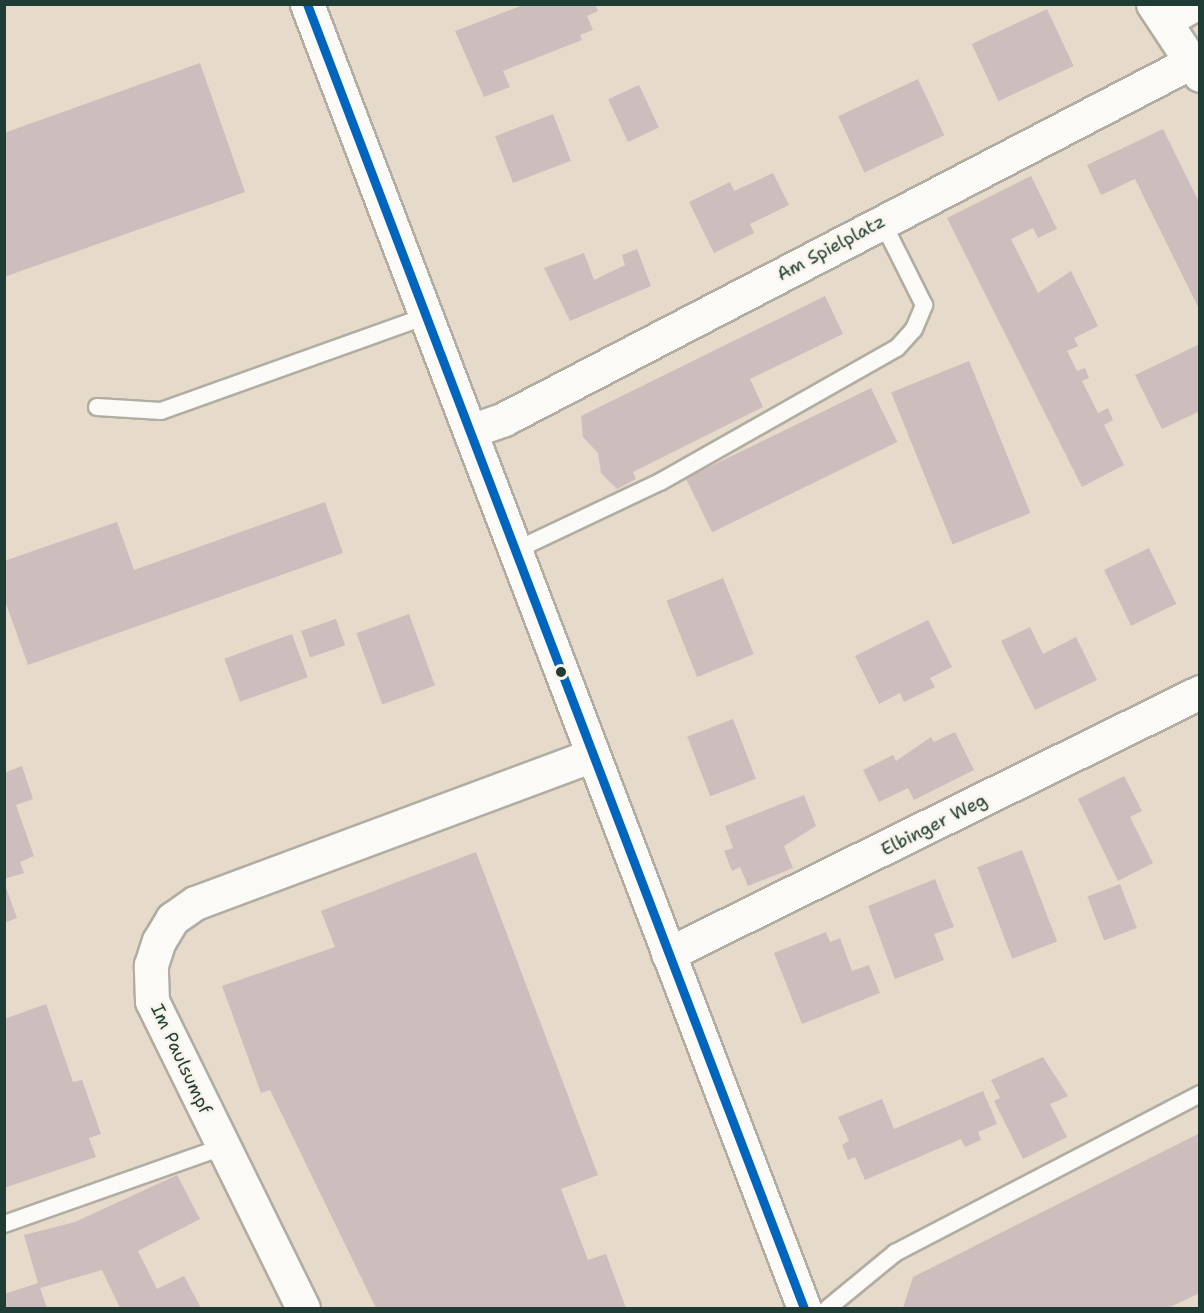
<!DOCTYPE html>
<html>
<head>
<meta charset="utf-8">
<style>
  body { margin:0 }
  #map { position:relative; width:1204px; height:1313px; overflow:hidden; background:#e6dbca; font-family:"Shantell Sans",sans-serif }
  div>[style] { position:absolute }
  .building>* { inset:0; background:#cdbdbc; transform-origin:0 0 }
  .roads { filter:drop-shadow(2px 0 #b1ada2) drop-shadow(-2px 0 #b1ada2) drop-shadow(0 2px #b1ada2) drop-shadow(0 -2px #b1ada2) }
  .service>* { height:16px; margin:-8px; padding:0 8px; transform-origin:8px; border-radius:8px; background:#fbfaf7 }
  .minor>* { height:33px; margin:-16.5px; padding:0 16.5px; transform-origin:16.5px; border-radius:16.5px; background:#fbfaf7 }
  .tertiary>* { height:33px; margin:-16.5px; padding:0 16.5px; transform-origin:16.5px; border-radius:16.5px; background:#fbfaf7 }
  .bus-1>* { height:9px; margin:-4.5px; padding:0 4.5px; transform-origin:4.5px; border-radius:4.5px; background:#0065bd }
  .dots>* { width:16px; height:16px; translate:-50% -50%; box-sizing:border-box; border:3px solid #f7f3e8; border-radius:50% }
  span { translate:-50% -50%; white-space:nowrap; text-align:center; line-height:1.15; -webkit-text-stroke:4.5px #f7f3e8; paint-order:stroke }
  .street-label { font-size:18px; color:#1f3d34 }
  .frame { position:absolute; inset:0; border:6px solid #1f3d34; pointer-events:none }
</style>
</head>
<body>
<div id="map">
  <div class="building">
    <div style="clip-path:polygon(526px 4px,595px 4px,598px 11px,587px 16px,593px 30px,580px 35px,582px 40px,503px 71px,510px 87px,484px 97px,455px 31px)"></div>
    <div style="left:1047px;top:9px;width:63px;height:83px;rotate:65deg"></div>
    <div style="clip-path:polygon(200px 63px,245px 192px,4px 277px,4px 133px)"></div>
    <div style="left:918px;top:79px;width:62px;height:88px;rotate:65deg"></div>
    <div style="left:639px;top:85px;width:47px;height:34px;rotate:65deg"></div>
    <div style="left:553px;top:114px;width:50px;height:62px;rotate:69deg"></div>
    <div style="clip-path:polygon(1163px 129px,1200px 204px,1200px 311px,1135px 179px,1101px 195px,1087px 165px)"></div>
    <div style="clip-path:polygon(773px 173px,789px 205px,750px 224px,754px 233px,714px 253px,689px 202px,730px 182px,734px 191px)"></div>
    <div style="clip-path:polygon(1031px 176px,1057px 229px,1038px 238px,1033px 228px,1011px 239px,1038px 293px,1071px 271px,1098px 326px,1074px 338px,1078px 346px,1067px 351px,1077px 371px,1085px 368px,1089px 378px,1082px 381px,1098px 413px,1108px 408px,1113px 420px,1104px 425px,1124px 465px,1082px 487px,947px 218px)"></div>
    <div style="clip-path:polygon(637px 249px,651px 286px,570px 321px,544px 268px,584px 253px,594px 280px,625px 265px,622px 255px)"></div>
    <div style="clip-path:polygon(825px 296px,843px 334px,750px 379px,763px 407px,633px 472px,636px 479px,617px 489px,601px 473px,598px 453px,583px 437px,581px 416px)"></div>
    <div style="clip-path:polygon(1200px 344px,1200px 411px,1162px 429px,1135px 375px)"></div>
    <div style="left:969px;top:361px;width:164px;height:84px;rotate:68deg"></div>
    <div style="left:871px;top:388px;width:60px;height:206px;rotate:64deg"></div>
    <div style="clip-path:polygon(325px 502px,343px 553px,28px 665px,4px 598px,4px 561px,117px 522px,134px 570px)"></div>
    <div style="left:1149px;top:548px;width:62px;height:50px;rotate:64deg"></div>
    <div style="left:723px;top:578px;width:82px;height:61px;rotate:68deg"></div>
    <div style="left:409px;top:614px;width:76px;height:56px;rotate:70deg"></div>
    <div style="left:336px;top:619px;width:28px;height:37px;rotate:71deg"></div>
    <div style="clip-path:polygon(928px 620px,952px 667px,930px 678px,935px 687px,904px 702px,900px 693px,879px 704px,855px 656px)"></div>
    <div style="clip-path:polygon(1030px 627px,1043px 654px,1076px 637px,1097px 680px,1035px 710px,1001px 641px)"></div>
    <div style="left:292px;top:634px;width:46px;height:72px;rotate:70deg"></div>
    <div style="left:733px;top:719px;width:64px;height:49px;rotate:69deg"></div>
    <div style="clip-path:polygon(955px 732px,974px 770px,914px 800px,908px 788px,879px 802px,863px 770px,893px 755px,896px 761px,931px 737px,934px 742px)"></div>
    <div style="clip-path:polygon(22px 766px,33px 799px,16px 805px,34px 856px,20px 862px,24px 873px,4px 879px,4px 773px)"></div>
    <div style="clip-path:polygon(1124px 776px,1142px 811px,1130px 817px,1153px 863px,1118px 881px,1078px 799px)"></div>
    <div style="clip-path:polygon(804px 795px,816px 826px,784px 846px,793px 868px,748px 886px,740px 867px,732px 871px,724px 851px,733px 848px,725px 826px)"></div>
    <div style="left:1022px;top:850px;width:98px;height:48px;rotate:69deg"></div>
    <div style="clip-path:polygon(476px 852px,598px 1175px,561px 1189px,588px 1260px,606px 1254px,626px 1308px,376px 1308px,270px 1090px,261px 1093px,222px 986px,335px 947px,321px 911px)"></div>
    <div style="clip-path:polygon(935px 879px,954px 927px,934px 934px,944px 960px,895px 979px,868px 906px)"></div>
    <div style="clip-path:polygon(4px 882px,17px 918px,4px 923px)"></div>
    <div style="left:1120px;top:884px;width:47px;height:35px;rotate:69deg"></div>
    <div style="clip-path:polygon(826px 932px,830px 942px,840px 938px,852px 971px,869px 965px,880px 993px,802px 1024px,774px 953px)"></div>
    <div style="clip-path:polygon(46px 1004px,73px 1082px,82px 1080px,101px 1134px,89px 1138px,96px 1157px,4px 1188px,4px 1019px)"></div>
    <div style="clip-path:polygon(1043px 1057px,1068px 1096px,1050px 1104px,1067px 1137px,1023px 1159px,994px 1101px,1000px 1098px,991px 1080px)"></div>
    <div style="clip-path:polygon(983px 1091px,997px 1124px,978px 1132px,981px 1140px,965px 1147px,961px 1139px,865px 1180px,855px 1157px,848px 1160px,842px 1145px,849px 1141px,838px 1117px,882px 1099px,894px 1129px)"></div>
    <div style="clip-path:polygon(1200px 1133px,1200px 1293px,1168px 1308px,903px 1308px,913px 1277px)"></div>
    <div style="clip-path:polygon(177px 1175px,200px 1219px,138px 1251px,157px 1289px,184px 1276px,201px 1308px,120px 1308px,102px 1270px,40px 1288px,47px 1308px,4px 1308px,4px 1294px,38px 1283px,24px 1235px,75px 1222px)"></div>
  </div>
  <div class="roads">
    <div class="service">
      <div style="left:97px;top:407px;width:64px;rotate:3.6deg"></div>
      <div style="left:161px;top:411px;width:282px;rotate:-19.7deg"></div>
      <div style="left:516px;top:550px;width:159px;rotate:-25.3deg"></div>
      <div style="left:660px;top:482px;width:272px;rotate:-29.5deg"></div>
      <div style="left:897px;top:348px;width:25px;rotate:-48deg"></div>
      <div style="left:914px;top:329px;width:26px;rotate:-67deg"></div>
      <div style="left:924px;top:305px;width:94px;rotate:-116.6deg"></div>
      <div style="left:4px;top:1224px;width:232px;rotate:-19.4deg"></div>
      <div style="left:828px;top:1308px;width:87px;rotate:-39.4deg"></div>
      <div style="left:895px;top:1253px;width:344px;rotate:-27.5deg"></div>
    </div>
    <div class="minor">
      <div style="left:1153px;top:4px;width:85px;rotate:56.5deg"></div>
      <div style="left:1165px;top:21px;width:34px;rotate:-30deg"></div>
      <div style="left:470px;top:431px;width:36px;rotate:-19deg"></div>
      <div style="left:504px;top:419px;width:774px;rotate:-27.46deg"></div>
      <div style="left:668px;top:954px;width:593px;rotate:-26.22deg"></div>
      <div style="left:303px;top:1308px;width:342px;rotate:-116.2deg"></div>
      <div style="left:152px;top:1001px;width:36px;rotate:-92deg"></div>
      <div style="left:151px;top:965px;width:25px;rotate:-72deg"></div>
      <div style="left:159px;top:941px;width:26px;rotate:-59deg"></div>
      <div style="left:172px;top:919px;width:28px;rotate:-35deg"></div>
      <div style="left:195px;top:903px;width:422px;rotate:-20.4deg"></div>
    </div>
    <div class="tertiary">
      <div style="left:307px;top:4px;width:1396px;rotate:69.14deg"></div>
    </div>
  </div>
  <div class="bus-1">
    <div style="left:307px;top:4px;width:1396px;rotate:69.14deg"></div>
  </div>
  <div class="dots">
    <div style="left:561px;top:672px;background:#1f3d34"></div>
  </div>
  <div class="street-label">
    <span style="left:831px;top:248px;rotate:-28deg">Am Spielplatz</span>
    <span style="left:934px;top:825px;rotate:-27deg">Elbinger Weg</span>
    <span style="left:181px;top:1059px;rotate:65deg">Im Paulsumpf</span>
  </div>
  <div class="frame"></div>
</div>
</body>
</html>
